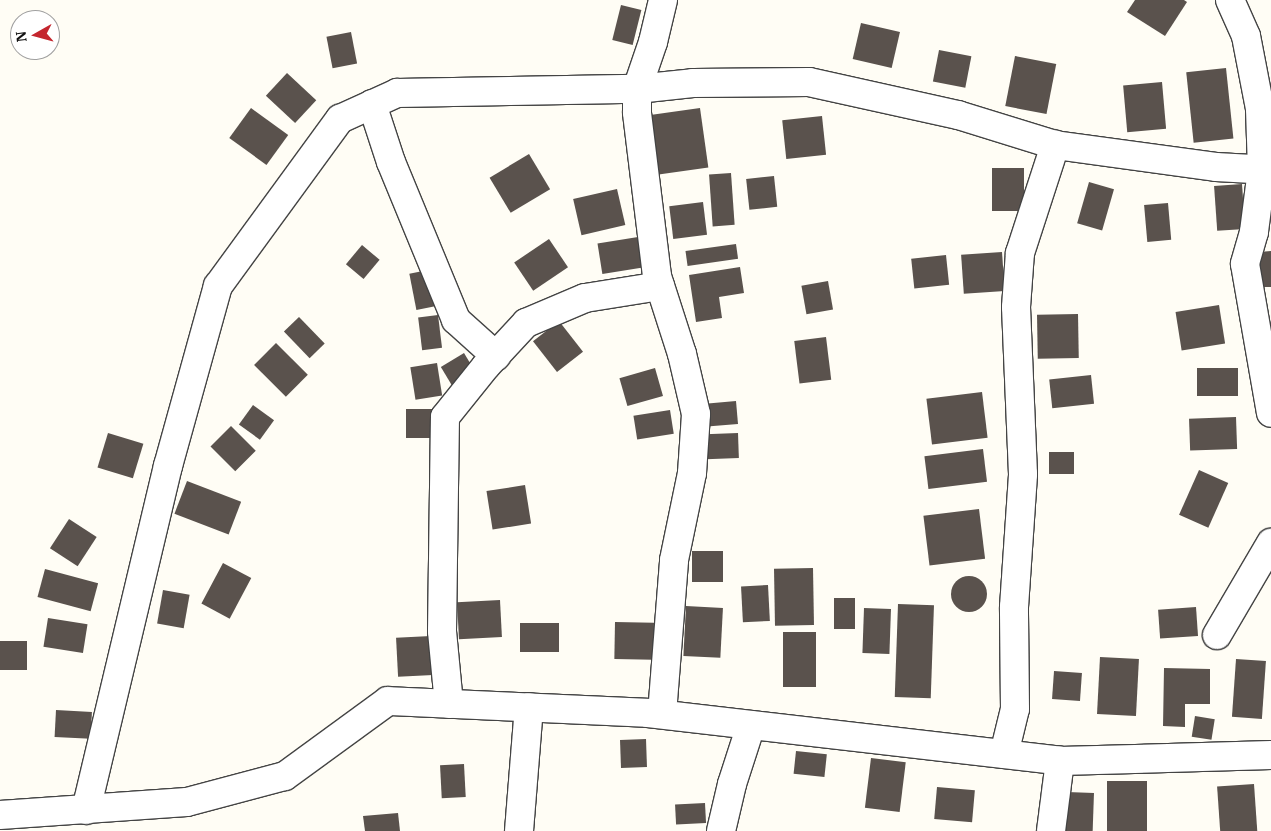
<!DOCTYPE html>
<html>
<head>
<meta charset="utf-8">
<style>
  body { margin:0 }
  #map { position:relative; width:1271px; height:831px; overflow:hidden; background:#fffdf5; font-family:"IBM Plex Serif",serif }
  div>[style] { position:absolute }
  .building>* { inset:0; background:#5a524d; transform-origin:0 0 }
  .round { border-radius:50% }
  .roads { filter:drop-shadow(1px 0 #444) drop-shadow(-1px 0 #444) drop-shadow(0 1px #444) drop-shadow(0 -1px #444) }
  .street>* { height:28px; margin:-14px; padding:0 14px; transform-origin:14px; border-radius:14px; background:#fff }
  span { translate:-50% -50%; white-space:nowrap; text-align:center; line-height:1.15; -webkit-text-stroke:5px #fff; paint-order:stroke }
  .north { position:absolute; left:10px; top:10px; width:50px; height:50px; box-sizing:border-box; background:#fff; border:1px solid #a0a0a0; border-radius:50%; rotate:263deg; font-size:14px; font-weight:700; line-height:20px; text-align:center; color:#111 }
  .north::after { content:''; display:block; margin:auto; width:18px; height:22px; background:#c4262e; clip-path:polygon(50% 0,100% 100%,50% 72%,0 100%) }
</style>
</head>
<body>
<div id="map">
  <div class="building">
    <div style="clip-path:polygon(1135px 0,1184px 0,1187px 2px,1165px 36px,1127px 12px)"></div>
    <div style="left:621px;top:5px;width:21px;height:36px;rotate:14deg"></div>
    <div style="left:861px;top:23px;width:40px;height:37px;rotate:13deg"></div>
    <div style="left:351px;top:32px;width:32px;height:25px;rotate:79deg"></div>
    <div style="left:939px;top:50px;width:33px;height:32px;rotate:11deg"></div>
    <div style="left:1015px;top:56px;width:42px;height:51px;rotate:11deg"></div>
    <div style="left:1226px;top:68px;width:71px;height:40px;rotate:84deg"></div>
    <div style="left:287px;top:73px;width:40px;height:31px;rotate:43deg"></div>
    <div style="left:1162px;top:82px;width:47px;height:39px;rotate:85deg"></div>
    <div style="left:251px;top:108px;width:46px;height:37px;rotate:36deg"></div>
    <div style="left:700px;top:108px;width:60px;height:52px;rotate:82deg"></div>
    <div style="left:822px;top:116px;width:39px;height:40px;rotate:84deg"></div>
    <div style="left:529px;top:154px;width:41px;height:46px;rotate:59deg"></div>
    <div style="left:992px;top:168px;width:32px;height:43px"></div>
    <div style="left:731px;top:173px;width:52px;height:22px;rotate:86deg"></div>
    <div style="left:774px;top:176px;width:31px;height:28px;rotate:84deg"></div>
    <div style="left:1089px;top:182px;width:26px;height:43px;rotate:16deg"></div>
    <div style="left:1242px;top:184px;width:45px;height:28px;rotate:86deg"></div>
    <div style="left:617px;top:189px;width:37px;height:45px;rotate:77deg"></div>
    <div style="left:703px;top:202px;width:33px;height:34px;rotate:83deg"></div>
    <div style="left:1168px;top:203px;width:37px;height:24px;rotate:85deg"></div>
    <div style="left:638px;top:237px;width:31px;height:41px;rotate:81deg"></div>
    <div style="left:549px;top:239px;width:34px;height:42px;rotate:56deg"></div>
    <div style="left:736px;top:244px;width:15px;height:51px;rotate:82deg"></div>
    <div style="left:362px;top:245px;width:23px;height:25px;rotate:40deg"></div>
    <div style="clip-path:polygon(1271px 251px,1271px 287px,1262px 287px,1259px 252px)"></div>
    <div style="left:1002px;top:252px;width:39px;height:41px;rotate:86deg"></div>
    <div style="left:946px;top:255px;width:30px;height:35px;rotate:84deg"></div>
    <div style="clip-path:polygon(740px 267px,744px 293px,719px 297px,722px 318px,696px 322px,689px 275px)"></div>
    <div style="left:428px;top:270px;width:37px;height:19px;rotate:79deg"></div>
    <div style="left:828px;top:281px;width:29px;height:27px;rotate:80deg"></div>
    <div style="left:1219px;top:305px;width:39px;height:44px;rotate:81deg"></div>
    <div style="left:1078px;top:314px;width:44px;height:41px;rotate:89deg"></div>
    <div style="left:438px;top:315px;width:33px;height:20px;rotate:83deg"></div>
    <div style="left:299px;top:317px;width:37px;height:21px;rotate:46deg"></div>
    <div style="left:559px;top:321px;width:39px;height:33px;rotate:52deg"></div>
    <div style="left:826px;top:337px;width:43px;height:32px;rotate:83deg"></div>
    <div style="left:276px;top:343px;width:45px;height:31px;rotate:45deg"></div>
    <div style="left:464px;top:353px;width:21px;height:27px;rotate:59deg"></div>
    <div style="left:437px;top:363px;width:33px;height:27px;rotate:81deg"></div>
    <div style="left:655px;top:368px;width:29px;height:37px;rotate:74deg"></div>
    <div style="left:1197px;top:368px;width:41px;height:28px"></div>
    <div style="left:1091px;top:375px;width:29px;height:42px;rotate:84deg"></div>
    <div style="left:982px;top:392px;width:46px;height:56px;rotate:83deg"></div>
    <div style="left:736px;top:401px;width:23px;height:31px;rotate:85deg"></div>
    <div style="left:253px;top:405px;width:26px;height:24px;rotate:36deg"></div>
    <div style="left:406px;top:409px;width:26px;height:29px"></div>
    <div style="left:670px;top:410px;width:24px;height:37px;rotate:81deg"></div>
    <div style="left:1236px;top:417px;width:32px;height:47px;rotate:88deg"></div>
    <div style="left:231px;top:426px;width:35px;height:29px;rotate:45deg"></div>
    <div style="left:108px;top:433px;width:37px;height:36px;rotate:17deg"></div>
    <div style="left:738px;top:433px;width:25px;height:33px;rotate:88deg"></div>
    <div style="left:983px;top:449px;width:33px;height:59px;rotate:83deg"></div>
    <div style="left:1049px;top:452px;width:25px;height:22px"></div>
    <div style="left:1199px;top:470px;width:32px;height:49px;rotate:24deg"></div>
    <div style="left:187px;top:481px;width:58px;height:35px;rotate:21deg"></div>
    <div style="left:525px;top:485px;width:39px;height:39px;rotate:81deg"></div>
    <div style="left:979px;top:509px;width:50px;height:56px;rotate:83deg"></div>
    <div style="left:69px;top:519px;width:33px;height:35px;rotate:33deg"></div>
    <div style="left:692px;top:551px;width:31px;height:31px"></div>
    <div style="left:223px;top:563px;width:32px;height:46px;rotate:28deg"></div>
    <div style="left:813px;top:568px;width:57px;height:39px;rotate:89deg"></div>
    <div style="left:45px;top:569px;width:55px;height:29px;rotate:15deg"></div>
    <div class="round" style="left:951px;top:576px;width:36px;height:36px"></div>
    <div style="left:768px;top:585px;width:36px;height:27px;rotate:87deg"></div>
    <div style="left:163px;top:590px;width:27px;height:34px;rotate:10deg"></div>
    <div style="left:834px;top:598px;width:21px;height:31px"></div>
    <div style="left:500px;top:600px;width:37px;height:43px;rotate:87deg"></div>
    <div style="left:898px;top:604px;width:36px;height:93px;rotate:2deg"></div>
    <div style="left:686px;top:606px;width:37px;height:50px;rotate:3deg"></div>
    <div style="left:1196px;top:607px;width:29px;height:38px;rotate:86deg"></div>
    <div style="left:864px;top:608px;width:27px;height:45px;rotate:2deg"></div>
    <div style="left:48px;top:618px;width:40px;height:29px;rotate:9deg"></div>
    <div style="left:615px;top:622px;width:39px;height:37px;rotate:1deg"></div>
    <div style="left:520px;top:623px;width:39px;height:29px"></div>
    <div style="left:783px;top:632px;width:33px;height:55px"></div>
    <div style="left:431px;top:636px;width:39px;height:35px;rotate:87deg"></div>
    <div style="left:0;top:641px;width:27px;height:29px"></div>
    <div style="left:1100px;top:657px;width:39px;height:57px;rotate:3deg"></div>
    <div style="left:1236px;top:659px;width:30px;height:58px;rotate:4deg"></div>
    <div style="clip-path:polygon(1164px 668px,1210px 669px,1210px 704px,1185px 704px,1185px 727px,1163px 726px)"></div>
    <div style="left:1054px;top:671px;width:28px;height:28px;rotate:4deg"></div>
    <div style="left:56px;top:710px;width:36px;height:27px;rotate:3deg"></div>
    <div style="left:1195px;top:716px;width:20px;height:21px;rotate:9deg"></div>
    <div style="left:646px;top:739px;width:28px;height:26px;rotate:88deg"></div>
    <div style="left:796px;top:751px;width:31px;height:23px;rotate:6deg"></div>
    <div style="left:871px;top:758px;width:35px;height:50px;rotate:7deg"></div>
    <div style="left:464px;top:764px;width:33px;height:24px;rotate:87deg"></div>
    <div style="left:1107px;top:781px;width:40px;height:50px"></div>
    <div style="left:1254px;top:784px;width:47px;height:37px;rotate:86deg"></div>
    <div style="left:937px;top:787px;width:38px;height:32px;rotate:5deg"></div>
    <div style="left:1067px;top:792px;width:27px;height:39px;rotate:2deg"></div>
    <div style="left:705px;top:803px;width:20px;height:30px;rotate:87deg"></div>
    <div style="clip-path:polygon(398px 813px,400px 831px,365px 831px,363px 816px)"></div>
  </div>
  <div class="roads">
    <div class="street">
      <div style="left:1230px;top:0;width:39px;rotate:66deg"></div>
      <div style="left:1246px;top:36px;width:74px;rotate:79.1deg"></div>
      <div style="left:1260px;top:109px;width:61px;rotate:88.1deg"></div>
      <div style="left:1262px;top:170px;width:63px;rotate:97.4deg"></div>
      <div style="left:1254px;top:232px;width:33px;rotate:106deg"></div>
      <div style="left:1245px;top:264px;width:151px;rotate:80.1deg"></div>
      <div style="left:372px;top:104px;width:61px;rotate:71.9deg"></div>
      <div style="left:391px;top:162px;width:171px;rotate:67.6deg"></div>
      <div style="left:456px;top:320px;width:54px;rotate:42deg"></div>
      <div style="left:1217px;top:635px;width:107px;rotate:-59.6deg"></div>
      <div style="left:449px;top:704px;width:73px;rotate:-95.5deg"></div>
      <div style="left:442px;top:631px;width:214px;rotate:-89.2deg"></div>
      <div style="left:445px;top:417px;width:65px;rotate:-51.2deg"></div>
      <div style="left:486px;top:366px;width:59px;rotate:-47.1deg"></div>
      <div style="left:526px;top:323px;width:64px;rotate:-23deg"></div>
      <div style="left:585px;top:298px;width:76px;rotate:-9.1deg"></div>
      <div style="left:662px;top:714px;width:154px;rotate:-85.5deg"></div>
      <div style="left:674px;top:560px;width:89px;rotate:-78.3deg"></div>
      <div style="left:692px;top:473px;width:59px;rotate:-86.1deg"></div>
      <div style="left:696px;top:414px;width:62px;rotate:-103.1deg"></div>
      <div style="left:682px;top:354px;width:82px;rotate:-107.8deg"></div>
      <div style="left:657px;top:276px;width:165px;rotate:-97deg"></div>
      <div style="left:637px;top:112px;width:23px;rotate:-90deg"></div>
      <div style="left:637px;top:89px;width:56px;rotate:-6.1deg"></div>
      <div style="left:693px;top:83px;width:116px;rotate:-0.5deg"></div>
      <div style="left:809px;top:82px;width:153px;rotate:12.5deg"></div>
      <div style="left:958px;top:115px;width:102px;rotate:17.2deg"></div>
      <div style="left:1055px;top:145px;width:162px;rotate:7.8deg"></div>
      <div style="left:1216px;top:167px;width:55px;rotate:3.1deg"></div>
      <div style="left:1004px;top:754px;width:46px;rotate:-76.3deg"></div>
      <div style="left:1015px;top:709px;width:102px;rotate:-90.6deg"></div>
      <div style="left:1014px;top:607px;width:133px;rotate:-86.1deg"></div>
      <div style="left:1023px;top:474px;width:167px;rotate:-92.4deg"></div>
      <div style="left:1016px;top:307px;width:54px;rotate:-85.8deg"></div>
      <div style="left:1020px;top:253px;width:114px;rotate:-72deg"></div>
      <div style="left:86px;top:810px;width:354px;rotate:-76.6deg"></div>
      <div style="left:168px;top:466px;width:187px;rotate:-74.5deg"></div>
      <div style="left:218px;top:286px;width:207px;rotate:-53.9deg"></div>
      <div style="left:340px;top:119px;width:63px;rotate:-24.5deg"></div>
      <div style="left:397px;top:93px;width:240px;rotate:-1deg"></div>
      <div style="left:637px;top:89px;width:50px;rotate:-71.2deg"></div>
      <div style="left:653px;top:42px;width:43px;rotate:-76.6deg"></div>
      <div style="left:0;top:815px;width:187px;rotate:-4deg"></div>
      <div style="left:187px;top:802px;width:101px;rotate:-14.9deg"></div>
      <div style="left:285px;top:776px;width:127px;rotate:-36.1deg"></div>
      <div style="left:388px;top:701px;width:260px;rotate:2.6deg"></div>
      <div style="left:648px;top:713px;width:415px;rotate:6.6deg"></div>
      <div style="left:1060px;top:761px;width:211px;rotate:-1.6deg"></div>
      <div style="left:519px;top:831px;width:124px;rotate:-85.4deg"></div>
      <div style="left:721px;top:831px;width:48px;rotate:-76.8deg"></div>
      <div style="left:732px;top:784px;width:62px;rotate:-72.1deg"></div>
      <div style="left:1051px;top:831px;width:71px;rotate:-82.7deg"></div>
    </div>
  </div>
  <div class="north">N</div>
</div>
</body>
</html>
